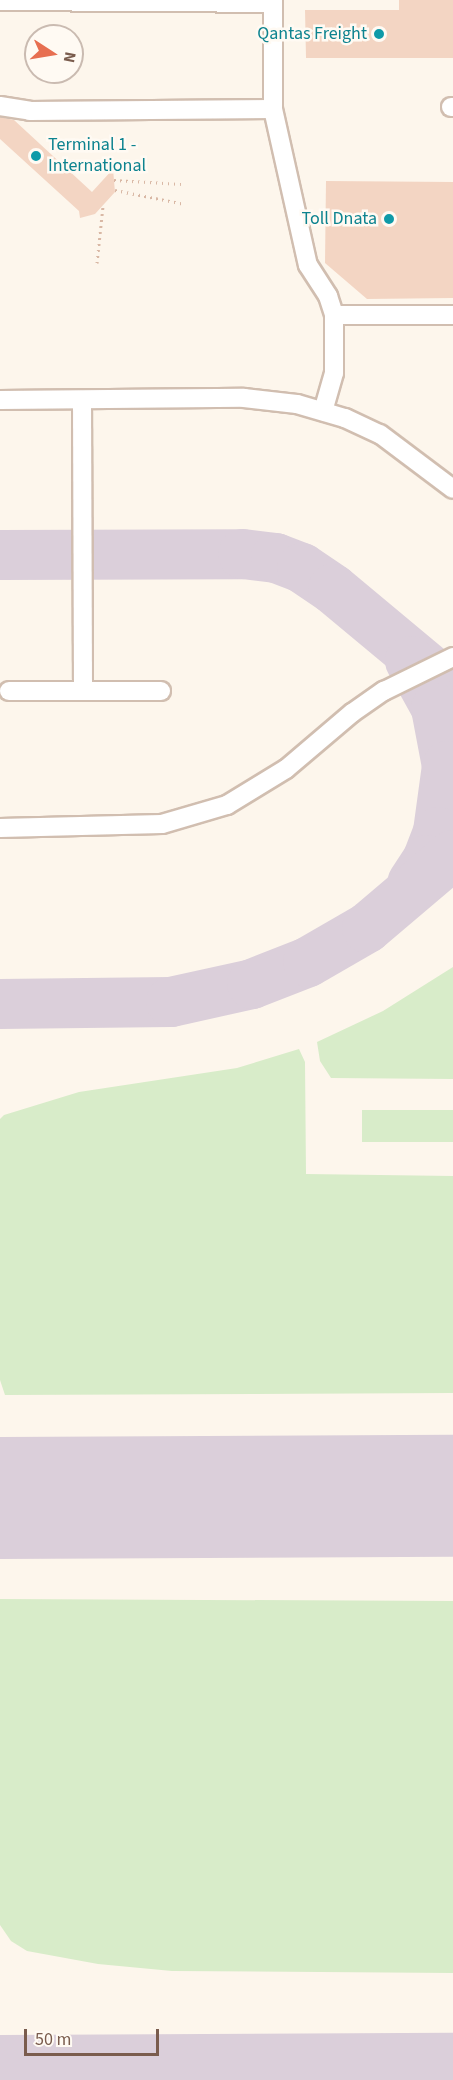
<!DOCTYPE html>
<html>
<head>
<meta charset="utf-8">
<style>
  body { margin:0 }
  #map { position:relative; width:453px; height:2080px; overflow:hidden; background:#fdf6ec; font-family:"Source Sans 3",sans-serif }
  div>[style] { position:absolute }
  .green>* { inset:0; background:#d8ecc9; transform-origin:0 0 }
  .taxiway>* { height:50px; margin:-25px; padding:0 25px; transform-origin:25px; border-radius:25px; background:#dbcfda }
  .runway>* { height:122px; margin:-61px; padding:0 61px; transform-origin:61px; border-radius:61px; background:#dbcfda }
  .building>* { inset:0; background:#f3d5c3 }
  .path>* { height:3px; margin-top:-1.5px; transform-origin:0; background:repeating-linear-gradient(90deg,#d9b8a5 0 1.5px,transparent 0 6px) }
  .roads { filter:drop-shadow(2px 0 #d1beb0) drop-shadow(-2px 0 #d1beb0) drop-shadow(0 2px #d1beb0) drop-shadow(0 -2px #d1beb0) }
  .minor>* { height:18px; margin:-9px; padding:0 9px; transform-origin:9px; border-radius:9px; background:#fff }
  .dots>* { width:16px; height:16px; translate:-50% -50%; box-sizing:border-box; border:3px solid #fffaf3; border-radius:50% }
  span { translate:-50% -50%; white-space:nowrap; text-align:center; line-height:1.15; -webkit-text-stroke:5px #fffaf3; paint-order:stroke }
  .culture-label { font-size:18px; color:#0d838f }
  .right { translate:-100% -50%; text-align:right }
  .left { translate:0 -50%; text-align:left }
  .north { position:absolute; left:24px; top:24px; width:60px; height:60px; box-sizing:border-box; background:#fffaf3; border:2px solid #cabbb1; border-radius:50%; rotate:102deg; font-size:16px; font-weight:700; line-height:24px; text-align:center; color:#7a5c4d }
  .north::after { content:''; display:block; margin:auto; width:21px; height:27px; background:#e76f51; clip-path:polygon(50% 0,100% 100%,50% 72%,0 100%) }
  .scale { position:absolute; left:24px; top:2029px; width:135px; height:27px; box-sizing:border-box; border:3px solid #7a5c4d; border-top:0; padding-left:8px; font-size:18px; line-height:21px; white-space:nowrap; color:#7a5c4d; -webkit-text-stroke:4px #fffaf3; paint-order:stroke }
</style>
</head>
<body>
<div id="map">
  <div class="green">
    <div style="clip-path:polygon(453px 967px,453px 1079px,331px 1078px,320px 1061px,317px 1042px,383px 1011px)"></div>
    <div style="clip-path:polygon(299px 1049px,305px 1062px,306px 1174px,453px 1176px,453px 1393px,5px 1395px,0 1380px,0 1119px,4px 1115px,79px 1092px,237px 1068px)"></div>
    <div style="left:362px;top:1110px;width:91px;height:32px"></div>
    <div style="clip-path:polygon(0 1599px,453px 1601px,453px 1973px,172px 1971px,98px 1964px,27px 1951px,11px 1941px,0 1925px)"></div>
  </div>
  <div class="taxiway">
    <div style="left:0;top:555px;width:243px;rotate:-0.2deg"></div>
    <div style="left:243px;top:554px;width:33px;rotate:7deg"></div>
    <div style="left:276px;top:558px;width:28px;rotate:21deg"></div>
    <div style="left:302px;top:568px;width:37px;rotate:34deg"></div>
    <div style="left:333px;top:589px;width:156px;rotate:39.8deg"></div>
    <div style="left:410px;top:661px;width:54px;rotate:61deg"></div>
    <div style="left:436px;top:708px;width:59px;rotate:79.3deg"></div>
    <div style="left:447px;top:766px;width:67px;rotate:97.8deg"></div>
    <div style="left:438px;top:832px;width:30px;rotate:111deg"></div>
    <div style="left:427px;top:860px;width:27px;rotate:123deg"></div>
    <div style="left:0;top:1004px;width:171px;rotate:-0.7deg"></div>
    <div style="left:171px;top:1002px;width:83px;rotate:-12.5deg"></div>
    <div style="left:252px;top:984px;width:60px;rotate:-21.4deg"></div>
    <div style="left:308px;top:962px;width:68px;rotate:-30deg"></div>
    <div style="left:367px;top:928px;width:113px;rotate:-40.3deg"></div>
    <div style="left:0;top:1500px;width:32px"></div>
    <div style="left:0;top:2060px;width:453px;rotate:-0.3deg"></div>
  </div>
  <div class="runway">
    <div style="left:0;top:1498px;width:453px;rotate:-0.3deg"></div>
  </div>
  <div class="building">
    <div style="clip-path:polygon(399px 0,453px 0,453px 58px,306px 58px,305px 10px,399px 10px)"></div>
    <div style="clip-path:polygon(0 117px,14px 120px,92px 192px,113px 169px,115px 192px,95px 214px,80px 218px,79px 211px,0 139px)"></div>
    <div style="clip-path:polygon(326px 181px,453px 182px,453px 298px,367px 299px,325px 263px)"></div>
  </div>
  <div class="path">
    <div style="left:114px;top:180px;width:67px;rotate:3.4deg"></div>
    <div style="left:115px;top:190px;width:71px;rotate:11.3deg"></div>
    <div style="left:97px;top:263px;width:57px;rotate:-84deg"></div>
  </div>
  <div class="roads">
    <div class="minor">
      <div style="left:273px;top:0;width:109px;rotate:90deg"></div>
      <div style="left:273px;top:109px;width:160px;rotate:77.4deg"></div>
      <div style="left:308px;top:265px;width:37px;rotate:57deg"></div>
      <div style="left:328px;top:296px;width:20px;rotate:72deg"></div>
      <div style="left:334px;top:315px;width:58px;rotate:90deg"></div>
      <div style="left:334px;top:373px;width:40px;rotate:106deg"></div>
      <div style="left:0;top:1px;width:273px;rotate:0.4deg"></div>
      <div style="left:0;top:106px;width:30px;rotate:9deg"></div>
      <div style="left:30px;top:111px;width:243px;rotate:-0.5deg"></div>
      <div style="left:451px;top:107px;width:2px"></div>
      <div style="left:334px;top:315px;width:119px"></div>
      <div style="left:0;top:400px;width:244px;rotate:-0.5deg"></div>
      <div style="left:244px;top:398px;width:53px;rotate:6.5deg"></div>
      <div style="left:297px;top:404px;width:50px;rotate:16.3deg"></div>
      <div style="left:345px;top:418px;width:38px;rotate:25deg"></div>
      <div style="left:380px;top:434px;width:91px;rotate:37deg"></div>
      <div style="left:82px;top:400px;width:291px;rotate:89.8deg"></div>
      <div style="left:9px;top:691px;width:152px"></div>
      <div style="left:0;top:828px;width:162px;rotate:-1.4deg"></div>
      <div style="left:162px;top:824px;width:68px;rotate:-16.3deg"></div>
      <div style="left:227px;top:805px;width:69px;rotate:-31.4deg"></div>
      <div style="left:286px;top:769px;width:87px;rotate:-40.3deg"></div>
      <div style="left:352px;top:713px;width:39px;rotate:-35deg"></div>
      <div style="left:384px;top:691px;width:77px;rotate:-26.2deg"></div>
    </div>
  </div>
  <div class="dots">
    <div style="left:379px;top:34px;background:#0f9aa8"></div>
    <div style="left:36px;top:156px;background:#0f9aa8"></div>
    <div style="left:389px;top:219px;background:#0f9aa8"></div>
  </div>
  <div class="culture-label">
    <span class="right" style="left:367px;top:34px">Qantas Freight</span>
    <span class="left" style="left:48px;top:156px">Terminal 1 -<br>International</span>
    <span class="right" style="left:377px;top:219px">Toll Dnata</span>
  </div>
  <div class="north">N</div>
  <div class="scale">50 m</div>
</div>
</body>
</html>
